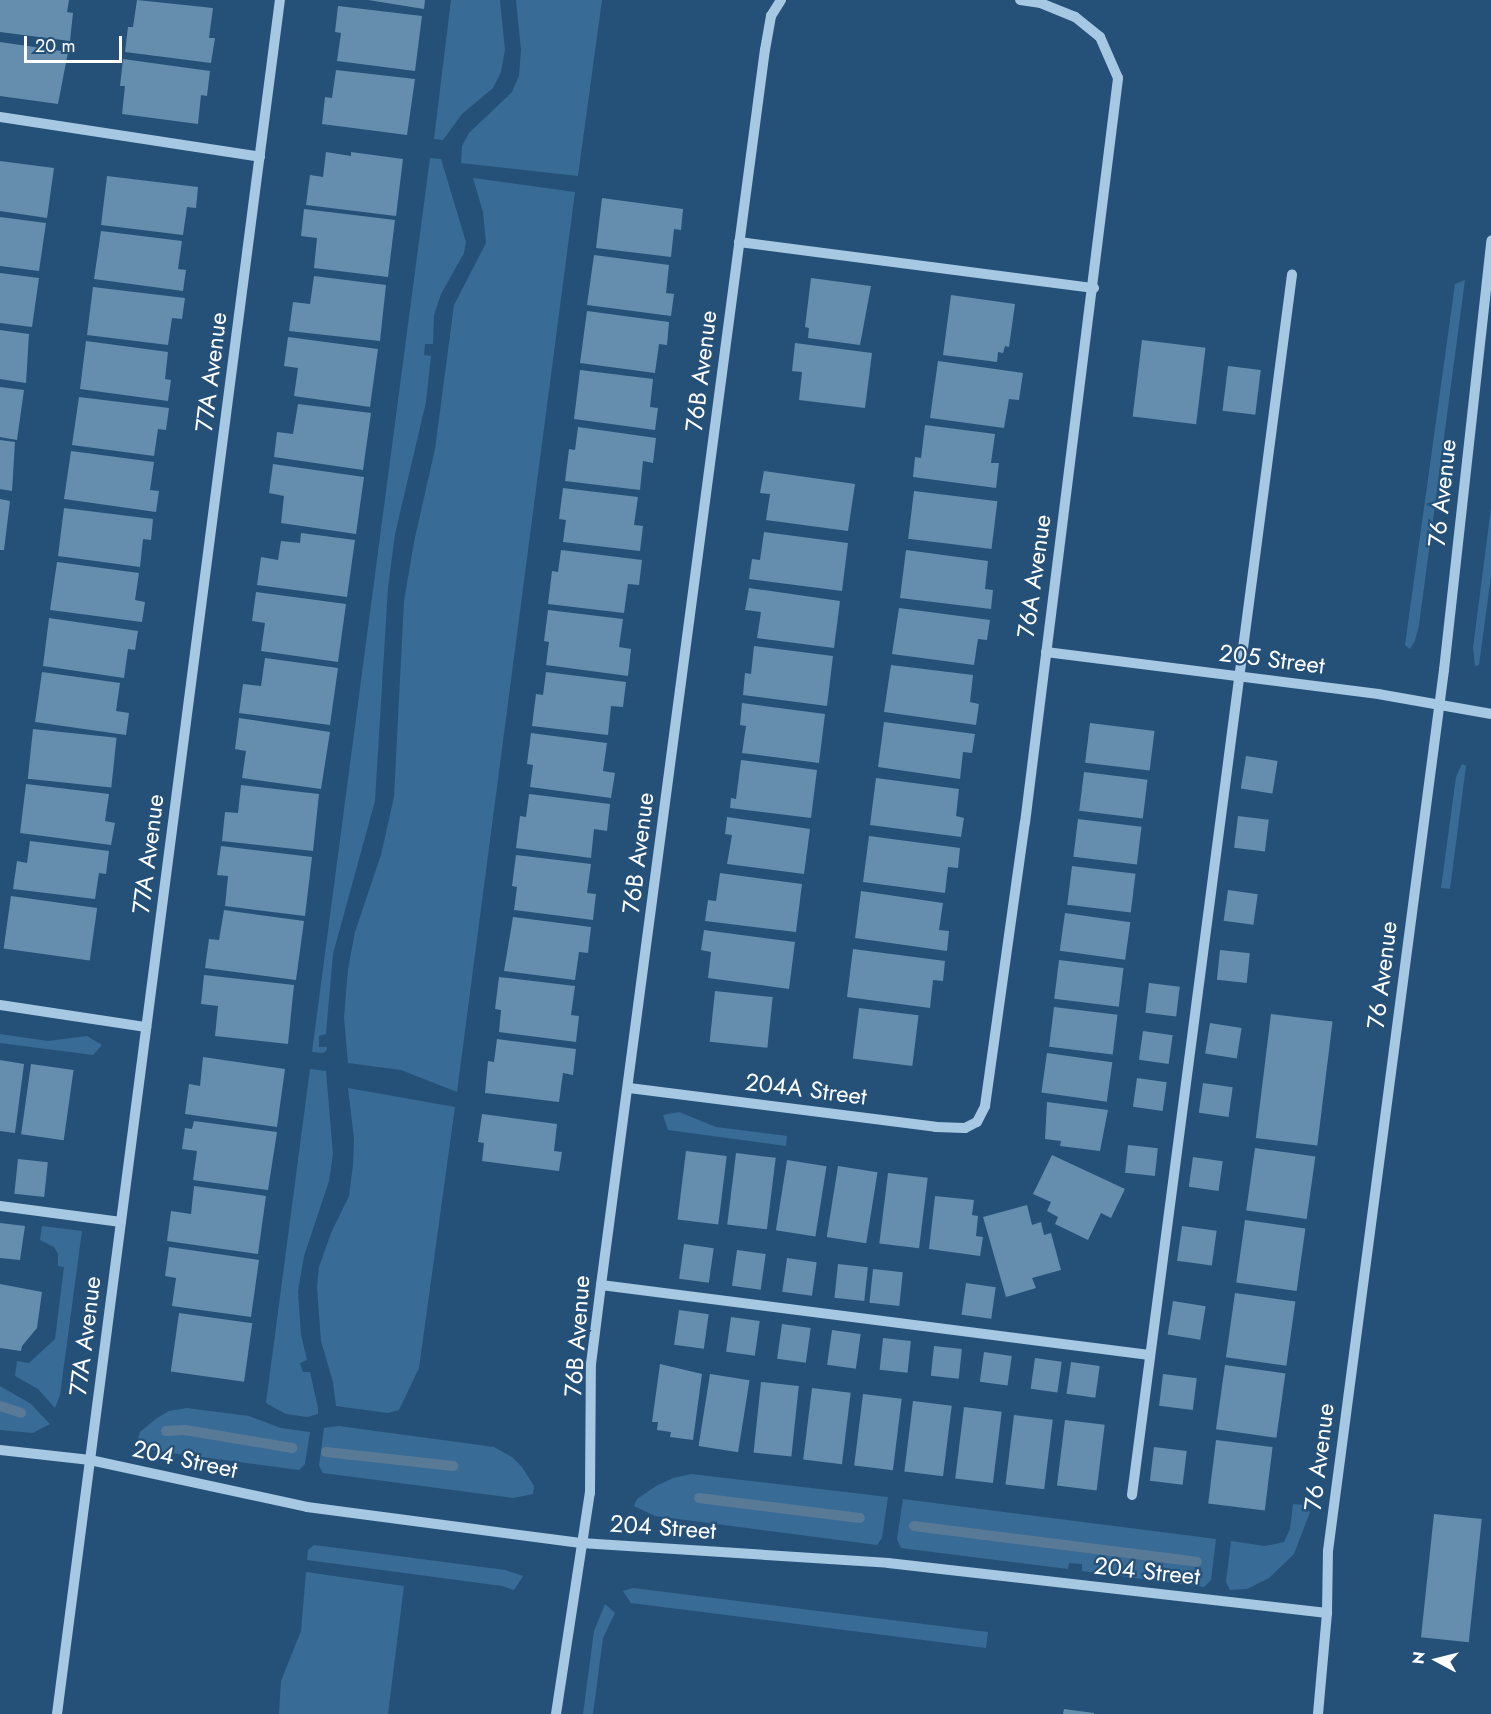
<!DOCTYPE html>
<html>
<head>
<meta charset="utf-8">
<style>
  body { margin:0 }
  #map { position:relative; width:1491px; height:1714px; overflow:hidden; background:#255179; font-family:Jost,sans-serif }
  div>[style] { position:absolute }
  .green>* { inset:0; background:#386b96 }
  .stream>* { height:10px; margin:-5px; padding:0 5px; transform-origin:5px; border-radius:5px; background:#597a97 }
  .building>* { inset:0; background:#658dae; transform-origin:0 0 }
  .minor>* { height:10px; margin:-5px; padding:0 5px; transform-origin:5px; border-radius:5px; background:#a7c8e3 }
  span { translate:-50% -50%; white-space:nowrap; text-align:center; line-height:1.15; -webkit-text-stroke:4.5px #255179; paint-order:stroke }
  .street-label { font-size:24px; color:#fff }
  .north { position:absolute; left:1407px; top:1630px; width:60px; height:60px; -webkit-text-stroke:4px #255179; paint-order:stroke; rotate:277deg; font-size:16px; font-weight:700; line-height:24px; text-align:center; color:#fff }
  .north::after { content:''; display:block; margin:auto; width:21px; height:27px; background:#fff; clip-path:polygon(50% 0,100% 100%,50% 72%,0 100%) }
  .scale { position:absolute; left:24px; top:36px; width:98px; height:27px; box-sizing:border-box; border:3px solid #fff; border-top:0; padding-left:8px; font-size:18px; line-height:21px; white-space:nowrap; color:#fff; -webkit-text-stroke:4px #255179; paint-order:stroke }
</style>
</head>
<body>
<div id="map">
  <div class="green">
    <div style="clip-path:polygon(451px 0,500px 0,505px 50px,501px 72px,493px 88px,462px 114px,443px 140px,434px 139px)"></div>
    <div style="clip-path:polygon(516px 0,602px 0,578px 176px,461px 163px,462px 146px,469px 133px,512px 92px,519px 76px,521px 50px)"></div>
    <div style="clip-path:polygon(430px 158px,441px 159px,466px 242px,464px 253px,441px 294px,434px 315px,433px 344px,425px 344px,424px 355px,431px 356px,426px 402px,395px 534px,388px 588px,375px 801px,333px 954px,326px 1034px,319px 1036px,319px 1047px,327px 1047px,327px 1050px,323px 1053px,312px 1052px)"></div>
    <div style="clip-path:polygon(473px 178px,575px 192px,457px 1092px,401px 1070px,348px 1063px,344px 1018px,348px 969px,355px 932px,381px 855px,394px 797px,404px 601px,414px 542px,435px 449px,454px 305px,486px 243px,483px 212px)"></div>
    <div style="clip-path:polygon(1465px 280px,1419px 625px,1415px 641px,1410px 649px,1405px 645px,1455px 284px)"></div>
    <div style="clip-path:polygon(1491px 508px,1491px 576px,1479px 665px,1475px 666px,1473px 648px)"></div>
    <div style="clip-path:polygon(1462px 764px,1466px 766px,1450px 889px,1441px 888px,1456px 777px)"></div>
    <div style="clip-path:polygon(0 1034px,48px 1041px,87px 1036px,102px 1045px,93px 1055px,0 1043px)"></div>
    <div style="clip-path:polygon(310px 1069px,326px 1071px,333px 1154px,329px 1181px,304px 1256px,298px 1291px,301px 1335px,307px 1360px,300px 1363px,303px 1372px,310px 1372px,318px 1408px,318px 1414px,307px 1417px,286px 1414px,266px 1403px)"></div>
    <div style="clip-path:polygon(348px 1088px,455px 1107px,419px 1368px,399px 1410px,388px 1413px,336px 1406px,333px 1382px,321px 1341px,317px 1287px,319px 1267px,331px 1233px,349px 1196px,353px 1165px,354px 1139px)"></div>
    <div style="clip-path:polygon(679px 1112px,716px 1127px,787px 1136px,786px 1146px,668px 1130px,663px 1115px)"></div>
    <div style="clip-path:polygon(42px 1226px,82px 1231px,60px 1395px,55px 1408px,38px 1389px,15px 1376px,17px 1361px,29px 1363px,55px 1339px,64px 1267px,58px 1266px,58px 1254px,54px 1247px,40px 1240px)"></div>
    <div style="clip-path:polygon(0 1386px,31px 1404px,50px 1424px,33px 1433px,0 1430px)"></div>
    <div style="clip-path:polygon(187px 1408px,249px 1416px,281px 1428px,310px 1432px,305px 1464px,299px 1470px,156px 1451px,137px 1442px,140px 1432px,157px 1418px,169px 1411px)"></div>
    <div style="clip-path:polygon(339px 1426px,494px 1447px,512px 1457px,522px 1467px,534px 1486px,533px 1494px,513px 1498px,323px 1473px,319px 1466px,324px 1428px)"></div>
    <div style="clip-path:polygon(691px 1474px,888px 1497px,882px 1538px,877px 1545px,655px 1516px,634px 1506px,637px 1499px,656px 1486px,673px 1478px)"></div>
    <div style="clip-path:polygon(903px 1499px,1216px 1539px,1211px 1580px,1204px 1587px,1082px 1571px,1082px 1564px,1069px 1563px,1068px 1569px,901px 1548px,897px 1539px)"></div>
    <div style="clip-path:polygon(1293px 1504px,1303px 1505px,1310px 1512px,1294px 1554px,1269px 1578px,1247px 1589px,1230px 1590px,1226px 1582px,1231px 1541px,1265px 1546px,1284px 1542px,1290px 1529px)"></div>
    <div style="clip-path:polygon(314px 1545px,505px 1570px,523px 1576px,514px 1590px,502px 1586px,307px 1560px,308px 1550px)"></div>
    <div style="clip-path:polygon(306px 1572px,404px 1586px,388px 1714px,279px 1714px,281px 1681px,301px 1631px)"></div>
    <div style="clip-path:polygon(633px 1588px,988px 1632px,986px 1648px,631px 1603px,623px 1591px)"></div>
    <div style="clip-path:polygon(605px 1604px,615px 1613px,603px 1638px,593px 1714px,583px 1714px,594px 1631px)"></div>
  </div>
  <div class="stream">
    <div style="left:0;top:1406px;width:22px;rotate:18deg"></div>
    <div style="left:166px;top:1431px;width:19px;rotate:-3deg"></div>
    <div style="left:185px;top:1430px;width:109px;rotate:9.5deg"></div>
    <div style="left:326px;top:1452px;width:128px;rotate:6.3deg"></div>
    <div style="left:699px;top:1498px;width:162px;rotate:7.1deg"></div>
    <div style="left:914px;top:1526px;width:285px;rotate:7.2deg"></div>
  </div>
  <div class="building">
    <div style="clip-path:polygon(0 0,69px 0,67px 12px,73px 13px,70px 41px,0 32px)"></div>
    <div style="clip-path:polygon(137px 0,213px 8px,209px 38px,215px 38px,211px 63px,125px 52px,128px 27px,133px 27px)"></div>
    <div style="clip-path:polygon(368px 0,425px 0,424px 9px)"></div>
    <div style="clip-path:polygon(338px 6px,422px 16px,415px 71px,337px 61px,341px 33px,335px 32px)"></div>
    <div style="clip-path:polygon(0 42px,68px 52px,58px 104px,0 96px)"></div>
    <div style="clip-path:polygon(123px 59px,210px 71px,207px 96px,201px 95px,198px 124px,122px 114px,125px 86px,120px 86px)"></div>
    <div style="clip-path:polygon(336px 70px,415px 79px,407px 135px,322px 124px,325px 97px,332px 98px)"></div>
    <div style="clip-path:polygon(326px 152px,351px 156px,351px 152px,403px 159px,396px 216px,306px 205px,310px 175px,323px 177px)"></div>
    <div style="clip-path:polygon(0 161px,54px 168px,47px 218px,0 211px)"></div>
    <div style="clip-path:polygon(107px 176px,198px 187px,196px 208px,187px 207px,183px 235px,101px 225px)"></div>
    <div style="clip-path:polygon(602px 198px,683px 209px,681px 230px,674px 229px,671px 257px,596px 248px)"></div>
    <div style="clip-path:polygon(304px 209px,395px 220px,388px 277px,314px 268px,317px 238px,301px 236px)"></div>
    <div style="clip-path:polygon(0 217px,46px 223px,39px 271px,0 266px)"></div>
    <div style="clip-path:polygon(101px 231px,182px 241px,178px 269px,186px 270px,183px 291px,94px 279px)"></div>
    <div style="clip-path:polygon(594px 255px,669px 265px,666px 293px,674px 294px,671px 316px,587px 305px)"></div>
    <div style="clip-path:polygon(0 273px,39px 278px,32px 327px,0 323px)"></div>
    <div style="clip-path:polygon(314px 276px,386px 285px,380px 341px,289px 331px,293px 302px,310px 304px)"></div>
    <div style="clip-path:polygon(811px 278px,871px 286px,860px 345px,808px 338px,809px 328px,805px 327px)"></div>
    <div style="clip-path:polygon(93px 287px,185px 298px,182px 319px,172px 318px,168px 345px,87px 335px)"></div>
    <div style="clip-path:polygon(951px 295px,1015px 304px,1009px 347px,1005px 346px,1003px 353px,998px 352px,997px 362px,943px 355px)"></div>
    <div style="clip-path:polygon(587px 311px,669px 322px,667px 345px,659px 344px,655px 373px,580px 363px)"></div>
    <div style="clip-path:polygon(0 330px,29px 334px,26px 383px,0 379px)"></div>
    <div style="clip-path:polygon(288px 337px,378px 349px,370px 407px,294px 396px,298px 368px,284px 366px)"></div>
    <div style="left:1142px;top:340px;width:64px;height:77px;rotate:7deg"></div>
    <div style="clip-path:polygon(86px 341px,168px 352px,165px 379px,171px 380px,168px 401px,80px 389px)"></div>
    <div style="clip-path:polygon(795px 343px,872px 353px,865px 408px,799px 400px,802px 372px,792px 371px)"></div>
    <div style="clip-path:polygon(938px 361px,1023px 373px,1019px 400px,1009px 399px,1004px 428px,930px 418px)"></div>
    <div style="left:1228px;top:366px;width:33px;height:45px;rotate:7deg"></div>
    <div style="clip-path:polygon(580px 370px,653px 379px,650px 407px,658px 408px,655px 430px,574px 419px)"></div>
    <div style="clip-path:polygon(0 387px,24px 390px,17px 440px,0 437px)"></div>
    <div style="clip-path:polygon(79px 397px,169px 408px,166px 430px,158px 429px,154px 456px,72px 445px)"></div>
    <div style="clip-path:polygon(298px 404px,371px 413px,363px 470px,274px 457px,277px 432px,293px 434px)"></div>
    <div style="clip-path:polygon(925px 425px,995px 434px,991px 463px,999px 463px,996px 488px,913px 477px,915px 457px,921px 458px)"></div>
    <div style="clip-path:polygon(578px 427px,656px 438px,653px 463px,643px 461px,640px 490px,565px 481px,569px 449px,575px 450px)"></div>
    <div style="clip-path:polygon(0 440px,15px 442px,12px 491px,0 489px)"></div>
    <div style="clip-path:polygon(71px 451px,154px 462px,150px 490px,159px 491px,156px 512px,64px 499px)"></div>
    <div style="clip-path:polygon(273px 464px,364px 477px,356px 534px,281px 523px,284px 496px,269px 493px)"></div>
    <div style="clip-path:polygon(764px 471px,855px 484px,848px 531px,766px 520px,770px 494px,760px 493px)"></div>
    <div style="clip-path:polygon(563px 488px,638px 497px,634px 525px,643px 526px,640px 551px,563px 542px,566px 520px,559px 519px)"></div>
    <div style="left:914px;top:491px;width:84px;height:48px;rotate:7deg"></div>
    <div style="clip-path:polygon(0 499px,10px 501px,4px 550px,0 550px)"></div>
    <div style="clip-path:polygon(64px 508px,153px 519px,151px 540px,143px 539px,140px 567px,58px 556px)"></div>
    <div style="clip-path:polygon(764px 532px,848px 543px,842px 591px,749px 579px,752px 559px,760px 560px)"></div>
    <div style="clip-path:polygon(301px 533px,355px 540px,347px 597px,257px 585px,261px 557px,278px 560px,281px 541px,300px 543px)"></div>
    <div style="clip-path:polygon(561px 550px,642px 560px,639px 585px,628px 584px,624px 613px,548px 604px,552px 571px,558px 572px)"></div>
    <div style="clip-path:polygon(906px 550px,988px 561px,985px 589px,993px 590px,991px 609px,900px 598px)"></div>
    <div style="clip-path:polygon(57px 562px,139px 573px,135px 600px,145px 602px,142px 622px,50px 610px)"></div>
    <div style="clip-path:polygon(749px 588px,840px 601px,834px 648px,757px 638px,761px 612px,745px 610px)"></div>
    <div style="clip-path:polygon(256px 592px,346px 604px,338px 662px,261px 651px,265px 623px,252px 621px)"></div>
    <div style="clip-path:polygon(899px 608px,990px 620px,987px 640px,978px 639px,974px 665px,892px 654px)"></div>
    <div style="clip-path:polygon(548px 610px,623px 619px,619px 647px,631px 649px,628px 676px,546px 665px,549px 642px,544px 641px)"></div>
    <div style="clip-path:polygon(49px 618px,138px 631px,135px 650px,128px 649px,124px 678px,43px 666px)"></div>
    <div style="clip-path:polygon(754px 646px,833px 656px,827px 706px,743px 695px,745px 673px,751px 674px)"></div>
    <div style="clip-path:polygon(265px 658px,338px 668px,330px 725px,239px 713px,243px 684px,261px 686px)"></div>
    <div style="clip-path:polygon(891px 665px,973px 675px,970px 702px,979px 704px,976px 725px,884px 712px)"></div>
    <div style="clip-path:polygon(42px 672px,120px 683px,116px 711px,129px 713px,126px 735px,35px 722px)"></div>
    <div style="clip-path:polygon(546px 672px,626px 682px,623px 707px,611px 706px,608px 735px,532px 726px,536px 694px,543px 695px)"></div>
    <div style="clip-path:polygon(742px 703px,825px 714px,819px 763px,742px 753px,746px 726px,740px 725px)"></div>
    <div style="clip-path:polygon(239px 718px,330px 732px,321px 789px,242px 778px,246px 751px,235px 749px)"></div>
    <div style="clip-path:polygon(884px 722px,975px 734px,972px 753px,963px 752px,960px 779px,878px 767px)"></div>
    <div style="left:1090px;top:723px;width:65px;height:40px;rotate:7deg"></div>
    <div style="left:33px;top:729px;width:84px;height:50px;rotate:6deg"></div>
    <div style="clip-path:polygon(531px 733px,607px 743px,603px 771px,615px 773px,611px 798px,530px 787px,533px 765px,527px 764px)"></div>
    <div style="left:1246px;top:756px;width:32px;height:33px;rotate:9deg"></div>
    <div style="clip-path:polygon(741px 760px,817px 770px,811px 818px,730px 808px,731px 798px,736px 799px)"></div>
    <div style="left:1084px;top:772px;width:64px;height:39px;rotate:7deg"></div>
    <div style="clip-path:polygon(876px 778px,959px 789px,956px 816px,964px 818px,961px 837px,870px 825px)"></div>
    <div style="clip-path:polygon(26px 784px,109px 794px,105px 821px,115px 823px,111px 845px,20px 833px)"></div>
    <div style="clip-path:polygon(241px 785px,319px 794px,313px 851px,222px 841px,225px 812px,238px 813px)"></div>
    <div style="clip-path:polygon(529px 794px,610px 804px,607px 831px,594px 829px,591px 858px,516px 848px,520px 816px,526px 817px)"></div>
    <div style="left:1238px;top:816px;width:31px;height:32px;rotate:7deg"></div>
    <div style="clip-path:polygon(727px 817px,810px 829px,804px 874px,727px 864px,732px 835px,725px 834px)"></div>
    <div style="left:1078px;top:819px;width:64px;height:38px;rotate:7deg"></div>
    <div style="clip-path:polygon(869px 836px,960px 848px,958px 868px,948px 867px,945px 893px,863px 882px)"></div>
    <div style="clip-path:polygon(30px 841px,109px 851px,106px 874px,99px 873px,95px 899px,13px 889px,17px 861px,27px 863px)"></div>
    <div style="clip-path:polygon(221px 846px,312px 857px,305px 916px,225px 906px,228px 876px,217px 875px)"></div>
    <div style="clip-path:polygon(516px 855px,591px 864px,587px 893px,596px 894px,593px 920px,514px 910px,517px 887px,512px 886px)"></div>
    <div style="left:1072px;top:866px;width:64px;height:39px;rotate:7deg"></div>
    <div style="clip-path:polygon(720px 873px,802px 884px,796px 932px,705px 921px,708px 900px,716px 901px)"></div>
    <div style="left:1228px;top:890px;width:30px;height:31px;rotate:8deg"></div>
    <div style="clip-path:polygon(861px 891px,943px 903px,939px 930px,949px 931px,947px 951px,855px 938px)"></div>
    <div style="left:11px;top:896px;width:87px;height:53px;rotate:8deg"></div>
    <div style="clip-path:polygon(224px 910px,304px 921px,296px 980px,205px 968px,209px 939px,219px 940px)"></div>
    <div style="left:1065px;top:913px;width:66px;height:38px;rotate:8deg"></div>
    <div style="clip-path:polygon(513px 917px,591px 927px,588px 953px,579px 952px,575px 980px,504px 971px)"></div>
    <div style="clip-path:polygon(704px 930px,795px 942px,789px 989px,708px 978px,711px 952px,701px 950px)"></div>
    <div style="clip-path:polygon(853px 949px,945px 961px,943px 981px,933px 980px,930px 1008px,847px 997px)"></div>
    <div style="left:1220px;top:950px;width:30px;height:30px;rotate:6deg"></div>
    <div style="left:1059px;top:960px;width:65px;height:39px;rotate:7deg"></div>
    <div style="clip-path:polygon(204px 975px,294px 985px,288px 1044px,215px 1036px,218px 1006px,201px 1004px)"></div>
    <div style="clip-path:polygon(499px 977px,575px 986px,571px 1015px,579px 1016px,576px 1042px,499px 1032px,501px 1010px,495px 1009px)"></div>
    <div style="left:1149px;top:983px;width:31px;height:30px;rotate:7deg"></div>
    <div style="left:715px;top:991px;width:58px;height:51px;rotate:6deg"></div>
    <div style="left:1054px;top:1007px;width:64px;height:40px;rotate:7deg"></div>
    <div style="left:859px;top:1008px;width:60px;height:51px;rotate:7deg"></div>
    <div style="left:1271px;top:1014px;width:62px;height:125px;rotate:7deg"></div>
    <div style="left:1210px;top:1023px;width:32px;height:31px;rotate:9deg"></div>
    <div style="left:1143px;top:1031px;width:30px;height:29px;rotate:8deg"></div>
    <div style="clip-path:polygon(497px 1039px,576px 1049px,573px 1075px,563px 1073px,559px 1102px,485px 1093px,488px 1061px,494px 1062px)"></div>
    <div style="left:1047px;top:1053px;width:66px;height:40px;rotate:8deg"></div>
    <div style="clip-path:polygon(203px 1057px,285px 1069px,277px 1127px,185px 1114px,189px 1084px,200px 1086px)"></div>
    <div style="clip-path:polygon(0 1060px,24px 1064px,15px 1133px,0 1131px)"></div>
    <div style="left:31px;top:1064px;width:43px;height:71px;rotate:8deg"></div>
    <div style="left:1137px;top:1078px;width:30px;height:29px;rotate:8deg"></div>
    <div style="left:1203px;top:1083px;width:30px;height:30px;rotate:8deg"></div>
    <div style="clip-path:polygon(1047px 1102px,1108px 1110px,1100px 1151px,1060px 1146px,1061px 1141px,1045px 1139px)"></div>
    <div style="clip-path:polygon(482px 1114px,557px 1124px,554px 1151px,562px 1152px,559px 1171px,482px 1161px,484px 1143px,478px 1142px)"></div>
    <div style="clip-path:polygon(194px 1121px,277px 1132px,268px 1190px,193px 1180px,197px 1151px,182px 1149px,185px 1128px,192px 1129px)"></div>
    <div style="left:1128px;top:1145px;width:30px;height:28px;rotate:6deg"></div>
    <div style="left:1255px;top:1148px;width:61px;height:63px;rotate:8deg"></div>
    <div style="left:686px;top:1151px;width:41px;height:69px;rotate:7deg"></div>
    <div style="left:736px;top:1153px;width:40px;height:72px;rotate:7deg"></div>
    <div style="clip-path:polygon(1052px 1155px,1125px 1189px,1111px 1218px,1101px 1213px,1088px 1240px,1055px 1224px,1058px 1217px,1047px 1211px,1051px 1202px,1033px 1194px)"></div>
    <div style="left:1193px;top:1157px;width:30px;height:30px;rotate:8deg"></div>
    <div style="left:18px;top:1159px;width:30px;height:35px;rotate:6deg"></div>
    <div style="left:787px;top:1160px;width:40px;height:71px;rotate:9deg"></div>
    <div style="left:838px;top:1166px;width:40px;height:72px;rotate:9deg"></div>
    <div style="left:888px;top:1173px;width:40px;height:71px;rotate:7deg"></div>
    <div style="clip-path:polygon(194px 1186px,266px 1196px,258px 1254px,167px 1241px,171px 1211px,191px 1214px)"></div>
    <div style="clip-path:polygon(935px 1196px,974px 1200px,972px 1215px,978px 1216px,976px 1236px,983px 1237px,980px 1256px,929px 1249px)"></div>
    <div style="clip-path:polygon(1027px 1205px,1032px 1225px,1041px 1222px,1044px 1235px,1051px 1233px,1061px 1270px,1032px 1278px,1036px 1288px,1006px 1297px,983px 1217px)"></div>
    <div style="left:1245px;top:1220px;width:61px;height:63px;rotate:8deg"></div>
    <div style="clip-path:polygon(0 1223px,25px 1226px,20px 1260px,0 1258px)"></div>
    <div style="left:1182px;top:1226px;width:35px;height:35px;rotate:8deg"></div>
    <div style="left:684px;top:1244px;width:30px;height:35px;rotate:8deg"></div>
    <div style="clip-path:polygon(169px 1247px,259px 1260px,251px 1317px,172px 1306px,176px 1278px,165px 1276px)"></div>
    <div style="left:737px;top:1250px;width:29px;height:36px;rotate:8deg"></div>
    <div style="left:787px;top:1258px;width:30px;height:34px;rotate:8deg"></div>
    <div style="left:838px;top:1264px;width:30px;height:34px;rotate:6deg"></div>
    <div style="left:873px;top:1269px;width:30px;height:34px;rotate:6deg"></div>
    <div style="left:966px;top:1283px;width:30px;height:32px;rotate:8deg"></div>
    <div style="clip-path:polygon(0 1284px,42px 1292px,37px 1328px,22px 1346px,21px 1351px,0 1348px)"></div>
    <div style="left:1235px;top:1293px;width:61px;height:65px;rotate:8deg"></div>
    <div style="left:1173px;top:1301px;width:33px;height:34px;rotate:9deg"></div>
    <div style="left:679px;top:1310px;width:30px;height:35px;rotate:8deg"></div>
    <div style="left:179px;top:1313px;width:74px;height:59px;rotate:8deg"></div>
    <div style="left:731px;top:1317px;width:29px;height:35px;rotate:8deg"></div>
    <div style="left:782px;top:1324px;width:29px;height:35px;rotate:8deg"></div>
    <div style="left:832px;top:1330px;width:29px;height:35px;rotate:8deg"></div>
    <div style="left:883px;top:1338px;width:28px;height:32px;rotate:6deg"></div>
    <div style="left:934px;top:1346px;width:28px;height:30px;rotate:6deg"></div>
    <div style="left:984px;top:1352px;width:28px;height:30px;rotate:8deg"></div>
    <div style="left:1035px;top:1358px;width:27px;height:31px;rotate:8deg"></div>
    <div style="left:1071px;top:1362px;width:29px;height:32px;rotate:8deg"></div>
    <div style="clip-path:polygon(660px 1364px,702px 1374px,693px 1440px,670px 1437px,671px 1432px,657px 1430px,658px 1422px,652px 1422px)"></div>
    <div style="left:1225px;top:1365px;width:61px;height:65px;rotate:8deg"></div>
    <div style="left:710px;top:1374px;width:40px;height:73px;rotate:9deg"></div>
    <div style="left:1163px;top:1374px;width:34px;height:32px;rotate:7deg"></div>
    <div style="left:761px;top:1382px;width:38px;height:71px;rotate:6deg"></div>
    <div style="left:812px;top:1388px;width:39px;height:72px;rotate:7deg"></div>
    <div style="left:863px;top:1394px;width:39px;height:72px;rotate:7deg"></div>
    <div style="left:913px;top:1401px;width:39px;height:71px;rotate:7deg"></div>
    <div style="left:964px;top:1407px;width:38px;height:72px;rotate:7deg"></div>
    <div style="left:1014px;top:1415px;width:39px;height:70px;rotate:7deg"></div>
    <div style="left:1065px;top:1420px;width:40px;height:66px;rotate:7deg"></div>
    <div style="left:1216px;top:1440px;width:57px;height:64px;rotate:7deg"></div>
    <div style="left:1154px;top:1447px;width:33px;height:34px;rotate:7deg"></div>
    <div style="left:1434px;top:1514px;width:48px;height:124px;rotate:6deg"></div>
    <div style="clip-path:polygon(1064px 1709px,1094px 1713px,1094px 1714px,1063px 1714px)"></div>
  </div>
  <div class="minor">
    <div style="left:0;top:117px;width:263px;rotate:8.7deg"></div>
    <div style="left:739px;top:242px;width:358px;rotate:7.4deg"></div>
    <div style="left:1046px;top:652px;width:335px;rotate:7.2deg"></div>
    <div style="left:1378px;top:694px;width:115px;rotate:10deg"></div>
    <div style="left:0;top:1005px;width:148px;rotate:8.6deg"></div>
    <div style="left:629px;top:1088px;width:309px;rotate:7.2deg"></div>
    <div style="left:936px;top:1127px;width:29px;rotate:2deg"></div>
    <div style="left:965px;top:1128px;width:13px;rotate:-27deg"></div>
    <div style="left:977px;top:1122px;width:18px;rotate:-63deg"></div>
    <div style="left:985px;top:1106px;width:286px;rotate:-82deg"></div>
    <div style="left:1025px;top:823px;width:751px;rotate:-82.88deg"></div>
    <div style="left:1118px;top:78px;width:45px;rotate:-113.7deg"></div>
    <div style="left:1100px;top:37px;width:32px;rotate:-141deg"></div>
    <div style="left:1075px;top:17px;width:37px;rotate:-158deg"></div>
    <div style="left:1041px;top:3px;width:21px;rotate:-172deg"></div>
    <div style="left:0;top:1206px;width:122px;rotate:7.5deg"></div>
    <div style="left:601px;top:1285px;width:553px;rotate:7.27deg"></div>
    <div style="left:0;top:1450px;width:91px;rotate:6.3deg"></div>
    <div style="left:90px;top:1460px;width:222px;rotate:12.2deg"></div>
    <div style="left:307px;top:1507px;width:276px;rotate:7.5deg"></div>
    <div style="left:581px;top:1543px;width:308px;rotate:3.7deg"></div>
    <div style="left:888px;top:1563px;width:442px;rotate:6.5deg"></div>
    <div style="left:1132px;top:1495px;width:1231px;rotate:-82.53deg"></div>
    <div style="left:57px;top:1714px;width:1728px;rotate:-82.59deg"></div>
    <div style="left:556px;top:1714px;width:224px;rotate:-81.3deg"></div>
    <div style="left:590px;top:1493px;width:129px;rotate:-89.6deg"></div>
    <div style="left:591px;top:1364px;width:80px;rotate:-82.8deg"></div>
    <div style="left:601px;top:1285px;width:1246px;rotate:-82.44deg"></div>
    <div style="left:765px;top:50px;width:35px;rotate:-80deg"></div>
    <div style="left:771px;top:16px;width:19px;rotate:-58deg"></div>
    <div style="left:1318px;top:1714px;width:101px;rotate:-84.9deg"></div>
    <div style="left:1327px;top:1613px;width:62px;rotate:-89.1deg"></div>
    <div style="left:1328px;top:1551px;width:889px;rotate:-82.5deg"></div>
    <div style="left:1444px;top:670px;width:432px;rotate:-83.7deg"></div>
  </div>
  <div class="street-label">
    <span style="left:701px;top:371px;rotate:-83deg">76B Avenue</span>
    <span style="left:211px;top:372px;rotate:-83deg">77A Avenue</span>
    <span style="left:1442px;top:493px;rotate:-84deg">76 Avenue</span>
    <span style="left:1034px;top:576px;rotate:-82deg">76A Avenue</span>
    <span style="left:1272px;top:659px;rotate:7deg">205 Street</span>
    <span style="left:638px;top:853px;rotate:-83deg">76B Avenue</span>
    <span style="left:148px;top:854px;rotate:-83deg">77A Avenue</span>
    <span style="left:1382px;top:975px;rotate:-83deg">76 Avenue</span>
    <span style="left:806px;top:1089px;rotate:7deg">204A Street</span>
    <span style="left:85px;top:1336px;rotate:-83deg">77A Avenue</span>
    <span style="left:577px;top:1336px;rotate:-86deg">76B Avenue</span>
    <span style="left:1319px;top:1457px;rotate:-83deg">76 Avenue</span>
    <span style="left:185px;top:1459px;rotate:12deg">204 Street</span>
    <span style="left:663px;top:1527px;rotate:4deg">204 Street</span>
    <span style="left:1147px;top:1571px;rotate:6deg">204 Street</span>
  </div>
  <div class="north">N</div>
  <div class="scale">20 m</div>
</div>
</body>
</html>
